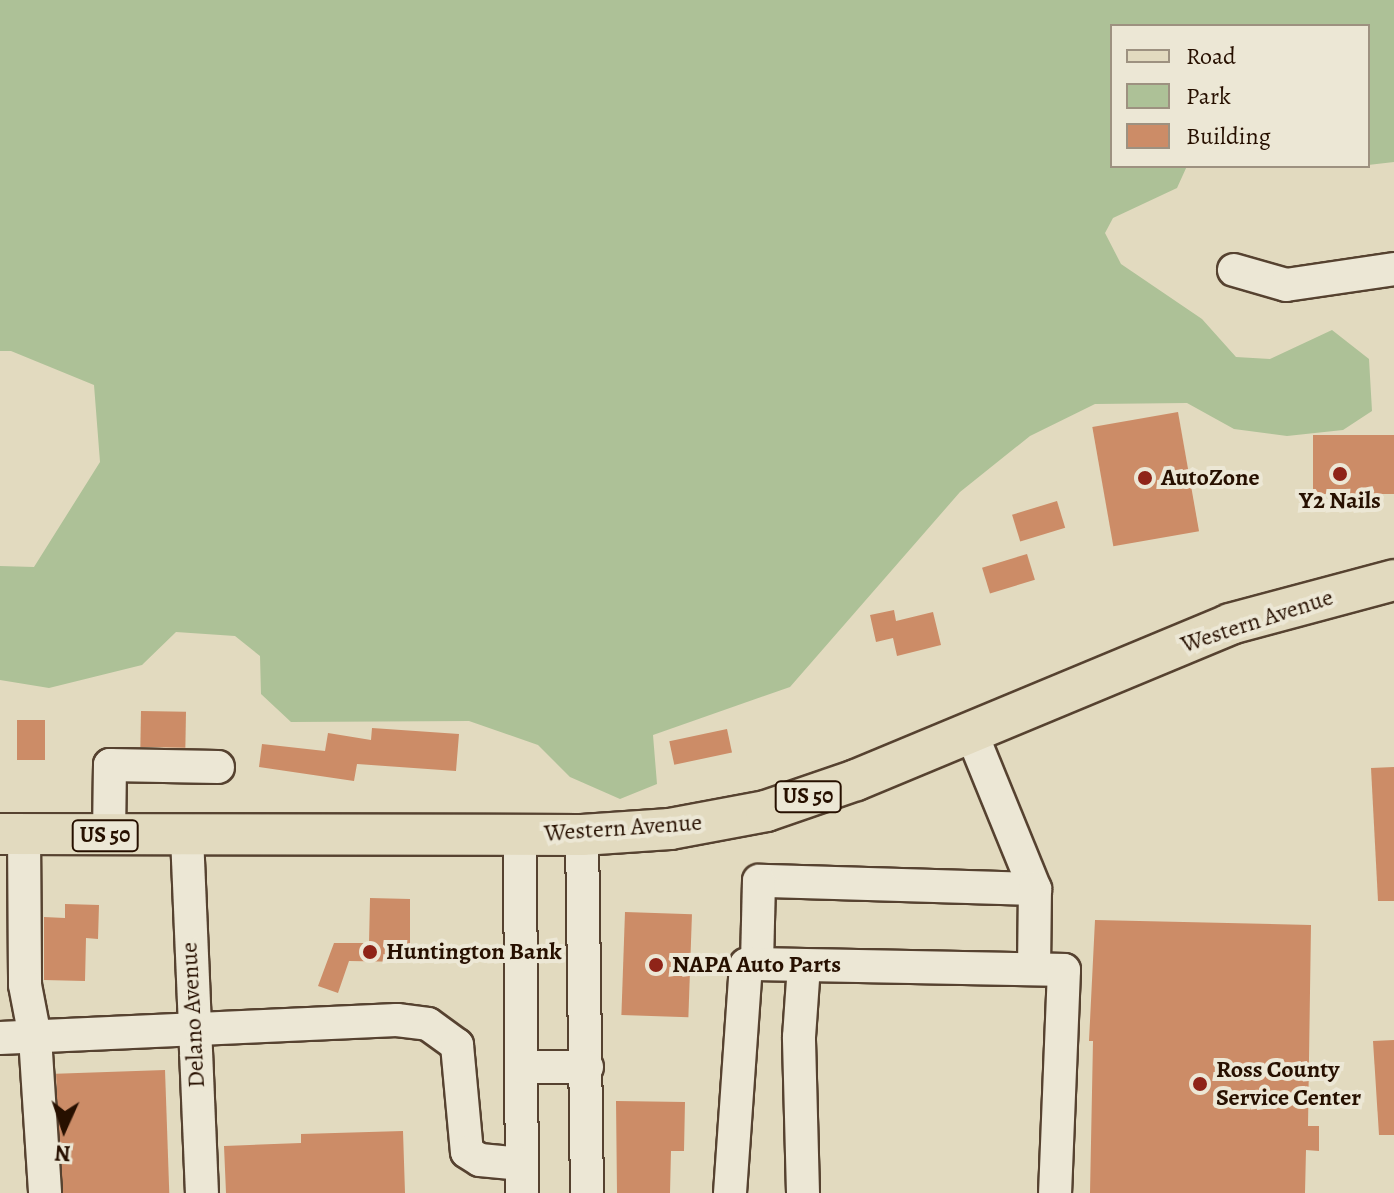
<!DOCTYPE html>
<html>
<head>
<meta charset="utf-8">
<style>
  body { margin:0 }
  #map { position:relative; width:1394px; height:1193px; overflow:hidden; background:#e2dabf; font-family:Alegreya,serif }
  div>[style] { position:absolute }
  .green>* { inset:0; background:#adc197 }
  .building>* { inset:0; background:#cc8c67; transform-origin:0 0 }
  .roads { filter:drop-shadow(2px 0 #564230) drop-shadow(-2px 0 #564230) drop-shadow(0 2px #564230) drop-shadow(0 -2px #564230) }
  .minor>* { height:32px; margin:-16px; padding:0 16px; transform-origin:16px; border-radius:16px; background:#ece7d5 }
  .major>* { height:40px; margin:-20px; padding:0 20px; transform-origin:20px; border-radius:20px; background:#e2dabf }
  .dots>* { width:22px; height:22px; translate:-50% -50%; box-sizing:border-box; border:4px solid #ece7d5; border-radius:50% }
  span { translate:-50% -50%; white-space:nowrap; text-align:center; line-height:1.15; -webkit-text-stroke:8px #ece7d5; paint-order:stroke }
  .shield-label span { padding:2px 6px; background:#ece7d5; border:2px solid; border-radius:6px; -webkit-text-stroke-width:0 }
  .shield-label { font-size:22px; color:#271000; font-weight:700 }
  .poi-label { font-size:24px; color:#271000; font-weight:700 }
  .left { translate:0 -50%; text-align:left }
  .street-label { font-size:24px; color:#271000 }
  .legend { position:absolute; left:1110px; top:24px; width:260px; height:144px; box-sizing:border-box; background:#ece7d5; border:2px solid #9d9180; margin:0; padding:10px 14px; list-style:none; font-size:24px; color:#271000 }
  .legend li { display:flex; align-items:center; gap:16px; height:40px }
  .legend b { width:40px; border:2px solid #9d9180 }
  .north { position:absolute; left:24px; top:1089px; width:80px; height:80px; -webkit-text-stroke:6px #ece7d5; paint-order:stroke; rotate:183deg; font-size:22px; font-weight:700; line-height:32px; text-align:center; color:#271000 }
  .north::after { content:''; display:block; margin:auto; width:28px; height:36px; background:#271000; clip-path:polygon(50% 0,100% 100%,50% 72%,0 100%) }
</style>
</head>
<body>
<div id="map">
  <div class="green">
    <div style="clip-path:polygon(0 0,1394px 0,1394px 162px,1368px 165px,1368px 26px,1112px 26px,1112px 166px,1187px 166px,1177px 188px,1113px 218px,1105px 233px,1121px 264px,1202px 319px,1236px 357px,1270px 359px,1332px 330px,1369px 359px,1372px 411px,1343px 430px,1287px 436px,1234px 429px,1187px 403px,1095px 404px,1030px 436px,960px 492px,790px 687px,653px 735px,657px 784px,620px 799px,570px 777px,538px 745px,469px 721px,291px 722px,261px 694px,260px 656px,235px 636px,176px 632px,142px 665px,49px 688px,0 680px,0 566px,34px 567px,100px 462px,94px 385px,11px 351px,0 351px)"></div>
  </div>
  <div class="building">
    <div style="left:1178px;top:412px;width:121px;height:87px;rotate:80deg"></div>
    <div style="left:1394px;top:435px;width:59px;height:81px;rotate:90deg"></div>
    <div style="left:1057px;top:501px;width:28px;height:47px;rotate:73deg"></div>
    <div style="left:1027px;top:554px;width:27px;height:47px;rotate:73deg"></div>
    <div style="clip-path:polygon(894px 610px,896px 621px,933px 612px,941px 645px,897px 656px,893px 638px,876px 642px,870px 615px)"></div>
    <div style="left:141px;top:711px;width:45px;height:36px;rotate:1deg"></div>
    <div style="left:17px;top:720px;width:28px;height:40px"></div>
    <div style="clip-path:polygon(372px 728px,459px 734px,456px 771px,357px 764px,354px 781px,259px 767px,262px 744px,325px 751px,328px 733px,371px 740px)"></div>
    <div style="left:727px;top:729px;width:24px;height:59px;rotate:78deg"></div>
    <div style="clip-path:polygon(1394px 767px,1394px 901px,1378px 901px,1371px 768px)"></div>
    <div style="clip-path:polygon(370px 898px,410px 899px,410px 962px,349px 961px,338px 993px,318px 986px,334px 943px,369px 943px)"></div>
    <div style="clip-path:polygon(65px 904px,99px 905px,98px 939px,86px 938px,85px 981px,44px 980px,44px 917px,65px 918px)"></div>
    <div style="left:625px;top:912px;width:67px;height:103px;rotate:2deg"></div>
    <div style="clip-path:polygon(1095px 920px,1311px 925px,1308px 1126px,1319px 1126px,1319px 1151px,1306px 1150px,1305px 1193px,1090px 1193px,1093px 1041px,1089px 1041px)"></div>
    <div style="clip-path:polygon(1394px 1040px,1394px 1135px,1379px 1135px,1373px 1041px)"></div>
    <div style="left:165px;top:1070px;width:123px;height:109px;rotate:88deg"></div>
    <div style="clip-path:polygon(616px 1101px,685px 1102px,684px 1151px,671px 1151px,670px 1193px,617px 1193px)"></div>
    <div style="clip-path:polygon(403px 1131px,405px 1193px,226px 1193px,224px 1146px,301px 1143px,301px 1134px)"></div>
  </div>
  <div class="roads">
    <div class="minor">
      <div style="left:1234px;top:270px;width:54px;rotate:16.1deg"></div>
      <div style="left:1286px;top:285px;width:109px;rotate:-8.4deg"></div>
      <div style="left:971px;top:732px;width:170px;rotate:67.8deg"></div>
      <div style="left:1035px;top:889px;width:276px;rotate:-178.3deg"></div>
      <div style="left:759px;top:881px;width:83px;rotate:91.4deg"></div>
      <div style="left:757px;top:964px;width:307px;rotate:1.1deg"></div>
      <div style="left:1064px;top:970px;width:223px;rotate:92.3deg"></div>
      <div style="left:24px;top:834px;width:151px;rotate:89.6deg"></div>
      <div style="left:25px;top:985px;width:53px;rotate:79.1deg"></div>
      <div style="left:35px;top:1037px;width:156px;rotate:86.3deg"></div>
      <div style="left:520px;top:834px;width:359px;rotate:89.7deg"></div>
      <div style="left:582px;top:835px;width:358px;rotate:89.2deg"></div>
      <div style="left:109px;top:836px;width:71px;rotate:-89.2deg"></div>
      <div style="left:110px;top:765px;width:108px;rotate:1.1deg"></div>
      <div style="left:187px;top:836px;width:357px;rotate:87.6deg"></div>
      <div style="left:1034px;top:969px;width:80px;rotate:-89.3deg"></div>
      <div style="left:0;top:1038px;width:397px;rotate:-2.6deg"></div>
      <div style="left:397px;top:1020px;width:31px;rotate:7deg"></div>
      <div style="left:428px;top:1024px;width:36px;rotate:36deg"></div>
      <div style="left:457px;top:1045px;width:107px;rotate:84.7deg"></div>
      <div style="left:467px;top:1152px;width:15px;rotate:32deg"></div>
      <div style="left:480px;top:1160px;width:42px;rotate:5.4deg"></div>
      <div style="left:521px;top:1067px;width:66px"></div>
      <div style="left:730px;top:1193px;width:229px;rotate:-86deg"></div>
      <div style="left:746px;top:965px;width:11px;rotate:-5deg"></div>
      <div style="left:803px;top:1193px;width:156px;rotate:-91.5deg"></div>
      <div style="left:799px;top:1037px;width:71px;rotate:-86deg"></div>
    </div>
    <div class="major">
      <div style="left:0;top:834px;width:582px;rotate:0.1deg"></div>
      <div style="left:582px;top:835px;width:88px;rotate:-3.9deg"></div>
      <div style="left:670px;top:829px;width:98px;rotate:-10.6deg"></div>
      <div style="left:766px;top:811px;width:95px;rotate:-19deg"></div>
      <div style="left:856px;top:780px;width:405px;rotate:-22.6deg"></div>
      <div style="left:1230px;top:624px;width:170px;rotate:-15deg"></div>
    </div>
  </div>
  <div class="dots">
    <div style="left:1340px;top:474px;background:#8f2418"></div>
    <div style="left:1145px;top:478px;background:#8f2418"></div>
    <div style="left:370px;top:952px;background:#8f2418"></div>
    <div style="left:656px;top:965px;background:#8f2418"></div>
    <div style="left:1200px;top:1084px;background:#8f2418"></div>
  </div>
  <div class="shield-label">
    <span style="left:808px;top:797px">US 50</span>
    <span style="left:105px;top:836px">US 50</span>
  </div>
  <div class="poi-label">
    <span class="left" style="left:1161px;top:478px">AutoZone</span>
    <span style="left:1340px;top:501px">Y2 Nails</span>
    <span class="left" style="left:386px;top:952px">Huntington Bank</span>
    <span class="left" style="left:672px;top:965px">NAPA Auto Parts</span>
    <span class="left" style="left:1216px;top:1084px">Ross County<br>Service Center</span>
  </div>
  <div class="street-label">
    <span style="left:1257px;top:621px;rotate:-18deg">Western Avenue</span>
    <span style="left:623px;top:828px;rotate:-4deg">Western Avenue</span>
    <span style="left:193px;top:1015px;rotate:-93deg">Delano Avenue</span>
  </div>
  <ul class="legend">
  <li><b style="height:10px;background:#e2dabf"></b>Road</li>
  <li><b style="height:22px;background:#adc197"></b>Park</li>
  <li><b style="height:22px;background:#cc8c67"></b>Building</li>
  </ul>
  <div class="north">N</div>
</div>
</body>
</html>
